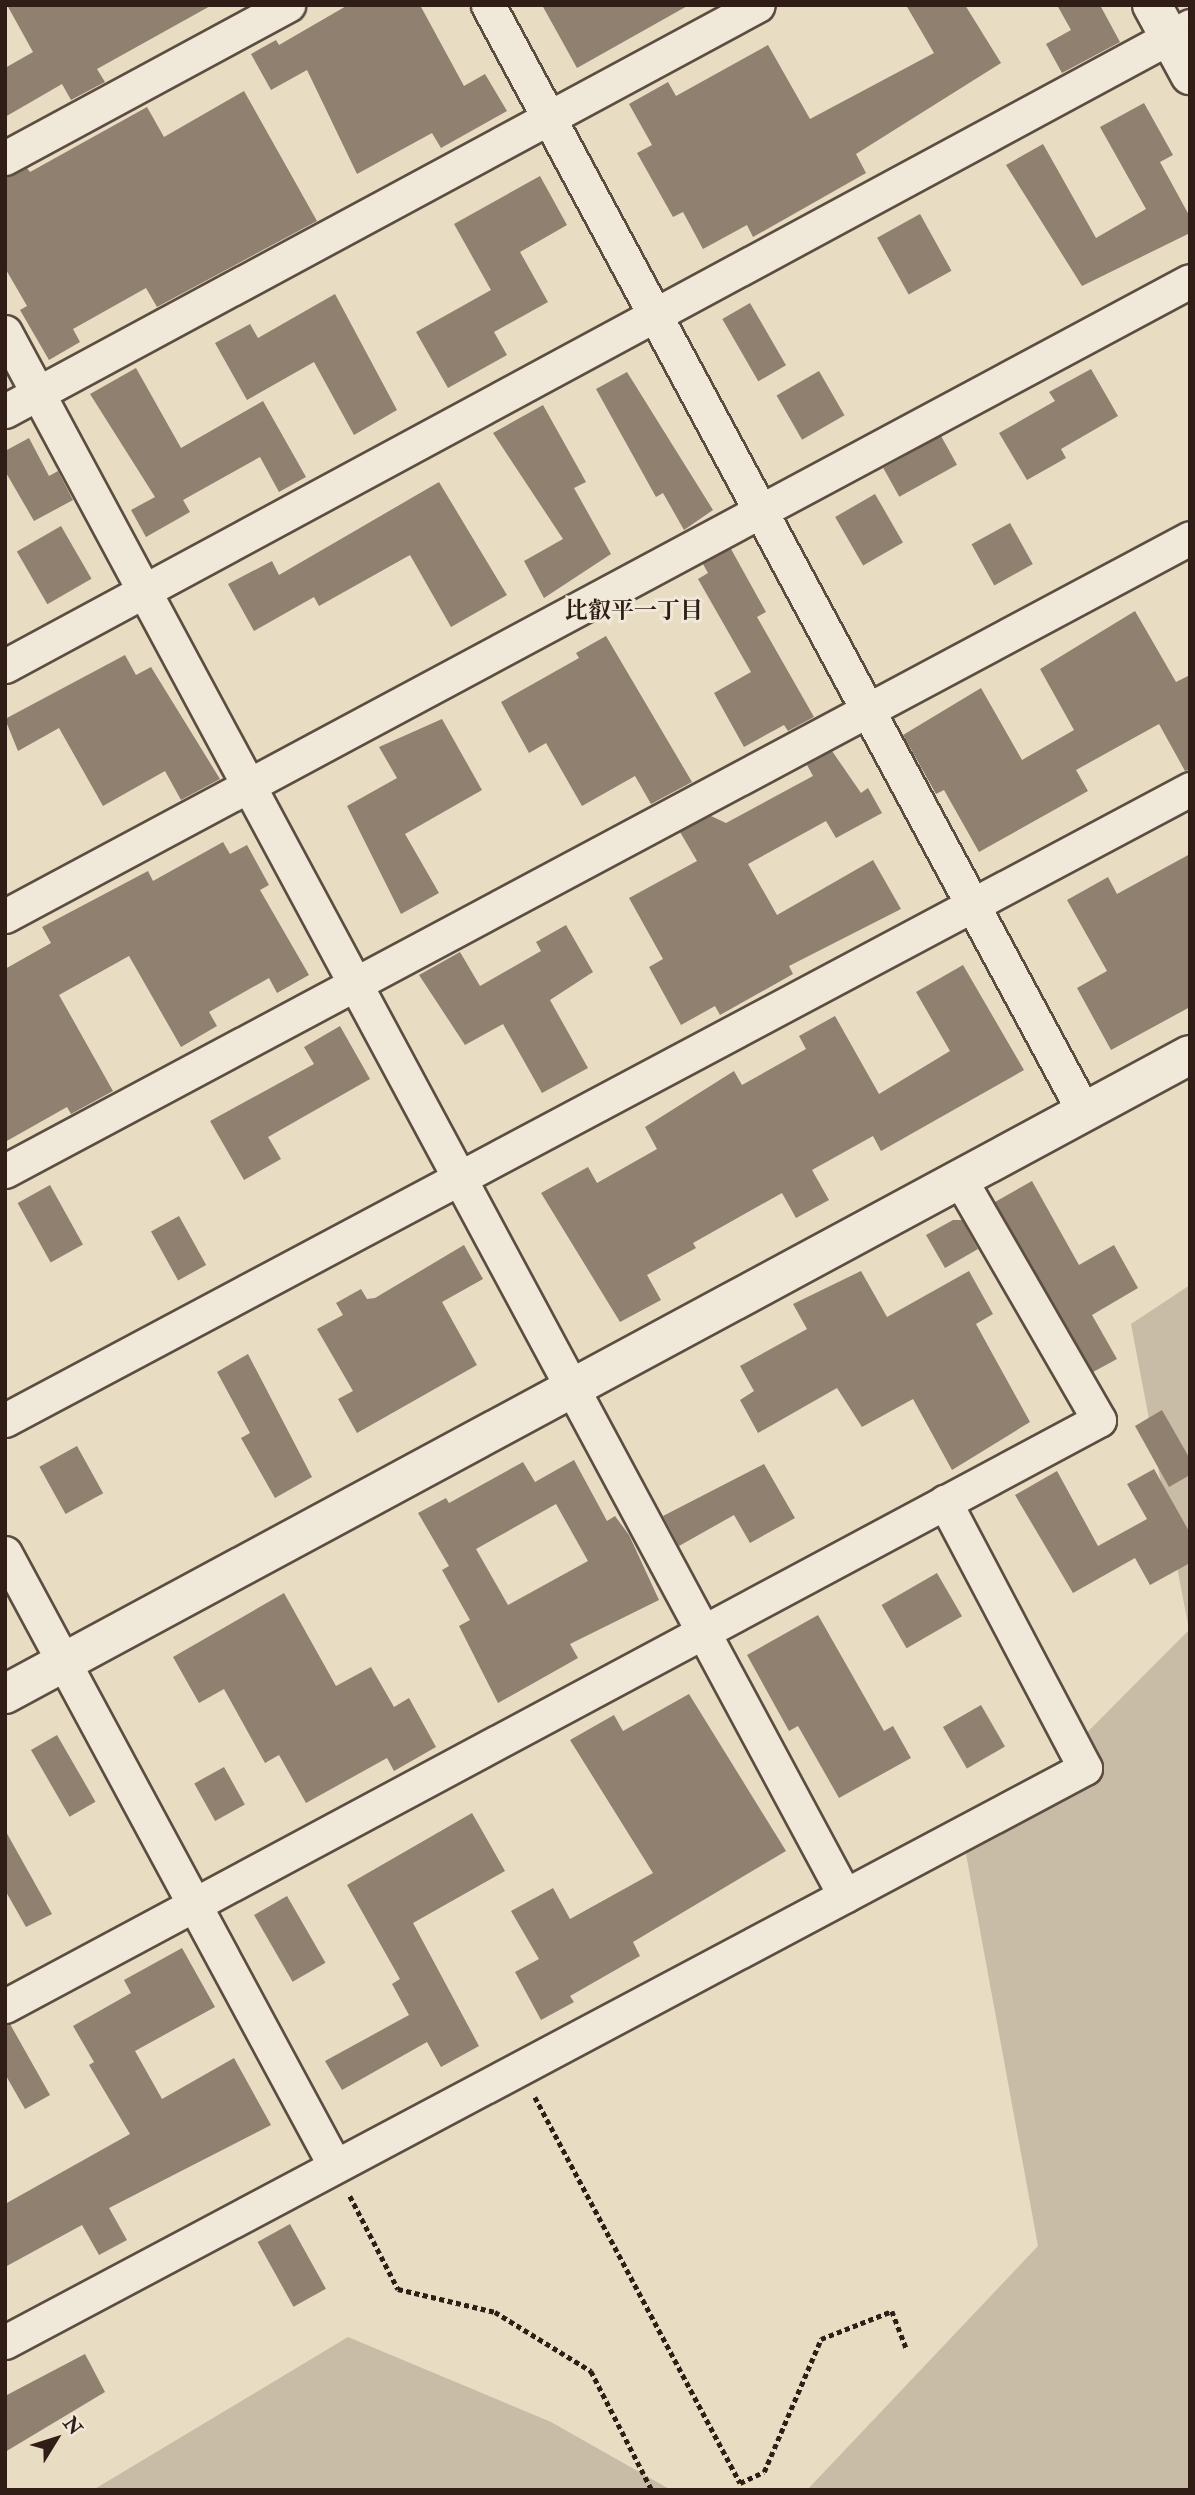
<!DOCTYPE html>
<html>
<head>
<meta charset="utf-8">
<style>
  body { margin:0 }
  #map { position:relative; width:1195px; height:2495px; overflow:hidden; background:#e8dcc3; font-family:"IM FELL Double Pica","Noto Serif JP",serif }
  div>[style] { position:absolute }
  .green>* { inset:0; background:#c9bca6 }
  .building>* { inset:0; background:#8f8070; transform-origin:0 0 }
  .path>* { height:4.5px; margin-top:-2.25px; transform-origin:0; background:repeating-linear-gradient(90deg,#2f1d16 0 5px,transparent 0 8.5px) }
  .roads { filter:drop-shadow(2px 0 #5d4d41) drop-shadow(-2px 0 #5d4d41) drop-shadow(0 2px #5d4d41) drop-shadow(0 -2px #5d4d41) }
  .minor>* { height:33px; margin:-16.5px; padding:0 16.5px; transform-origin:16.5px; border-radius:16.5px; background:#f0e8d8 }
  .tertiary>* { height:38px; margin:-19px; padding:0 19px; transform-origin:19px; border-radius:19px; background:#f0e8d8 }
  span { translate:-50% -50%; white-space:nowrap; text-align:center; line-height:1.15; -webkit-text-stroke:6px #f0e8d8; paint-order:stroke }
  .neighbourhood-label { font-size:23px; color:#2f1d16; font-weight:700 }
  .frame { position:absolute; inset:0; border:7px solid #2f1d16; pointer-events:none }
  .north { position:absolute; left:21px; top:2404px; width:70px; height:70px; -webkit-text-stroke:5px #f0e8d8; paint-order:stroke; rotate:52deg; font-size:19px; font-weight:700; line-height:28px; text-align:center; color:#2f1d16 }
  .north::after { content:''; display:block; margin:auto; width:24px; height:32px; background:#2f1d16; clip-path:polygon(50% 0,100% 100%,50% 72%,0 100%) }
</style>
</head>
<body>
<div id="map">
  <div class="green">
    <div style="clip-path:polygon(1190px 1285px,1190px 2490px,807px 2490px,1038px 2246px,966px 1854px,1189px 1630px,1131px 1324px)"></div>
    <div style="clip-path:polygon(348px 2337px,551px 2422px,671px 2490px,93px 2490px)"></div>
  </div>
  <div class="building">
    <div style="clip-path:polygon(7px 5px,212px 5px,97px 69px,105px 82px,71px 100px,62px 84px,5px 117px,5px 68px,33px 52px)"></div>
    <div style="clip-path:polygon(348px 5px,420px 5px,464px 86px,485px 74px,507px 111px,441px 148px,432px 133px,357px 174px,307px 70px,271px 90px,251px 54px,276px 40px,279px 45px)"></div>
    <div style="clip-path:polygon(542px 5px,689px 5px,577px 68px)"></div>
    <div style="clip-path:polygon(906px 5px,965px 5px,1001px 63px,856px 154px,866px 173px,753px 237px,747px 225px,703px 249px,683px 212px,673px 217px,637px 153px,652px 145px,629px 104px,668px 82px,676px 96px,768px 45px,810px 119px,934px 53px)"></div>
    <div style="clip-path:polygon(1057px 5px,1100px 5px,1120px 42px,1062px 73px,1046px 44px,1071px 30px)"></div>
    <div style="clip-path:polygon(244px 91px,317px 221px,157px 307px,146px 288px,73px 329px,80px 342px,49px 360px,20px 310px,27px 306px,5px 268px,5px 177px,27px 168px,30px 172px,147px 107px,164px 137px)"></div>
    <div style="clip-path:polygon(1144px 103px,1173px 155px,1160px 162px,1190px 217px,1190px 233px,1082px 286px,1006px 165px,1043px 144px,1096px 238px,1146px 209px,1100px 127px)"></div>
    <div style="clip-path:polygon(540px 176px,567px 225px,520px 252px,548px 302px,494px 332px,507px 355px,448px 388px,416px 332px,491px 290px,454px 224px)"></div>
    <div style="left:920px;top:214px;width:65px;height:49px;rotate:61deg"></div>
    <div style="clip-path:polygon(335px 294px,397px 410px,354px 435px,314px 362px,247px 400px,215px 343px,250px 324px,258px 338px)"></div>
    <div style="left:750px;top:303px;width:72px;height:32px;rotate:60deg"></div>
    <div style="clip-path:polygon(136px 368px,181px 448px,263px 401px,306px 477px,279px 492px,260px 457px,183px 500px,190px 512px,146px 537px,131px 510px,155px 497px,90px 394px)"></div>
    <div style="clip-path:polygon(1091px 369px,1118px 416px,1061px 449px,1066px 458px,1027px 480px,999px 433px,1055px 401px,1049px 392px)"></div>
    <div style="left:819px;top:371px;width:51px;height:49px;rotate:60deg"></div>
    <div style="clip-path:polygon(627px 372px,713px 510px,684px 530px,663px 493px,656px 497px,596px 389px)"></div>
    <div style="clip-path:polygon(543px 405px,586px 482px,574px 488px,611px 554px,544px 598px,524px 561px,563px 539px,493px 433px)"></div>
    <div style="left:941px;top:436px;width:33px;height:66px;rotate:61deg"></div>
    <div style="clip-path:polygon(29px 438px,49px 476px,58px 471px,73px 500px,34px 521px,5px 471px,5px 451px)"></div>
    <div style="clip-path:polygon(439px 482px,507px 595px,451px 627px,410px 555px,319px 606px,314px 597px,254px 631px,228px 584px,272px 561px,279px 575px)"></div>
    <div style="left:875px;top:494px;width:56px;height:46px;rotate:60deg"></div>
    <div style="left:1010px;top:523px;width:47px;height:44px;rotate:61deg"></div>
    <div style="left:61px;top:526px;width:61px;height:51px;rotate:60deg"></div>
    <div style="clip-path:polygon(731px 549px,766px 612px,757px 617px,814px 717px,788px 731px,784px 725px,744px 747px,714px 693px,751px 672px,698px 579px,708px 573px,703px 564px)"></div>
    <div style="clip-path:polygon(1135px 611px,1176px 682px,1190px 675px,1190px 770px,1185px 771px,1159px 724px,1076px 770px,1088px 791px,979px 852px,944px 790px,936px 794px,903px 735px,981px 688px,1022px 760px,1074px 730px,1040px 669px)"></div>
    <div style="clip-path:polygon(606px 636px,692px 782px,651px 804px,635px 776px,582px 806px,546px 743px,529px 753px,501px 702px,579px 658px,576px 653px)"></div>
    <div style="clip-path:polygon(125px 655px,136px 675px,151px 667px,220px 779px,181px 800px,165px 771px,103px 806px,59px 728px,18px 751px,5px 719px)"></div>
    <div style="clip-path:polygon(442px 719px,482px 790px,405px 834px,439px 893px,401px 914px,347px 806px,397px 778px,379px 747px)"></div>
    <div style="clip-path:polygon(832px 751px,861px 793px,868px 788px,882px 813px,836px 838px,826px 821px,748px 864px,777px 915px,873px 860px,901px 909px,789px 966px,793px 974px,720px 1015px,715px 1006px,681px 1025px,649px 967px,663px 959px,629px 898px,697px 861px,680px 832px,711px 816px,726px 823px,813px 776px,807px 765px)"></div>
    <div style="clip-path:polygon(223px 842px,230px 854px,247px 845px,269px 885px,260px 890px,309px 975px,277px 993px,269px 978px,209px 1012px,217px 1026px,181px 1047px,129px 956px,59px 995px,113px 1091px,71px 1114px,67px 1107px,5px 1142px,5px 969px,51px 943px,42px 927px,148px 871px,153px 881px)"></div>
    <div style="clip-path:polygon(1190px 854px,1190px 1007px,1111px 1050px,1077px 988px,1107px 971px,1067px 900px,1108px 877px,1117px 894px)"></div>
    <div style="clip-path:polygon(566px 925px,593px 972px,550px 1000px,588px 1068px,542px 1093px,503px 1024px,465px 1045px,419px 975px,460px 952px,480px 986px,541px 951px,536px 942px)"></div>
    <div style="clip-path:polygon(963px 965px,1024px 1070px,881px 1151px,873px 1136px,812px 1170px,829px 1200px,796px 1218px,782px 1193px,693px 1243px,696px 1248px,647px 1275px,661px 1300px,620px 1322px,541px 1193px,588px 1167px,597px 1183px,657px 1149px,645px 1127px,734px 1071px,742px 1085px,806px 1049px,799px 1036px,835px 1016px,879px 1094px,950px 1051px,916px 992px)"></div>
    <div style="clip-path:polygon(340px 1026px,370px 1079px,268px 1137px,281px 1159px,244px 1180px,210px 1121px,314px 1064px,304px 1047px)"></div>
    <div style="clip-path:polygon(1032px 1181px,1079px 1265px,1114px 1245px,1138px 1288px,1092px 1315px,1117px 1359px,1093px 1372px,995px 1202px)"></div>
    <div style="left:50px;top:1185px;width:68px;height:37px;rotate:61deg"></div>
    <div style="left:179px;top:1216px;width:56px;height:32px;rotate:61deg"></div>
    <div style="clip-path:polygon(953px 1220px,962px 1220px,978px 1249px,945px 1268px,926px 1235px)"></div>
    <div style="clip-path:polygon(464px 1245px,483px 1279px,442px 1302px,477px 1365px,357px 1433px,338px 1399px,353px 1391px,317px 1329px,343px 1315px,336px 1303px,361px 1289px,367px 1299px,375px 1298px)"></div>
    <div style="clip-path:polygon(861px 1271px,887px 1317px,969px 1271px,993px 1314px,976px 1324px,1030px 1422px,952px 1470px,913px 1399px,862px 1427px,837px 1388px,758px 1433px,740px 1400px,754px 1391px,740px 1366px,807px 1329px,793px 1304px)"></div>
    <div style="clip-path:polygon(248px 1354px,312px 1477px,275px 1498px,241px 1438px,250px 1433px,217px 1372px)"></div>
    <div style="clip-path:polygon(1162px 1410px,1190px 1459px,1190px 1475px,1169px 1487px,1135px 1426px)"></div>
    <div style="left:77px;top:1446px;width:54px;height:43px;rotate:61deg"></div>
    <div style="clip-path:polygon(evenodd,574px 1460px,607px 1521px,615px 1516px,629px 1535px,659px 1600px,570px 1644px,578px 1658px,498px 1703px,459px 1626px,470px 1620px,442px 1570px,449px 1566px,418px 1513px,446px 1498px,449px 1503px,523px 1462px,535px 1482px,574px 1460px,556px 1504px,588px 1561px,508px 1605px,476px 1549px,556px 1504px)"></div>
    <div style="clip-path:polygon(764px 1464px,795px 1518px,750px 1543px,734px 1515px,679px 1546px,663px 1516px)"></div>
    <div style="clip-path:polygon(1154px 1469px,1190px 1533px,1190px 1563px,1150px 1585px,1135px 1558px,1073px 1593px,1015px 1495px,1057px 1471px,1098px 1546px,1147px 1519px,1127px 1484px)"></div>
    <div style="left:937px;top:1573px;width:50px;height:64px;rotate:60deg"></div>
    <div style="clip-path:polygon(284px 1593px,336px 1686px,371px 1667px,394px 1707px,409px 1698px,436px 1747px,394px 1771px,387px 1758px,306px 1803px,279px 1755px,265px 1763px,224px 1689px,199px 1703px,173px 1657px)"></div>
    <div style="clip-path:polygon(818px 1615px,884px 1731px,893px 1726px,911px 1758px,839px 1798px,798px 1726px,789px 1731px,747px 1655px)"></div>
    <div style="clip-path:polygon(689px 1694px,786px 1851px,633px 1942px,640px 1956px,570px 1996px,574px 2002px,541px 2020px,515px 1972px,539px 1959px,511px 1911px,553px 1888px,570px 1919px,653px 1873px,570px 1740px,614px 1715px,623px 1731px)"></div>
    <div style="left:981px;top:1705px;width:48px;height:44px;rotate:60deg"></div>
    <div style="left:57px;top:1735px;width:77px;height:30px;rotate:60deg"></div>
    <div style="left:224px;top:1767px;width:43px;height:34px;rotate:61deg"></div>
    <div style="clip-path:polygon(472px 1813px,505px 1871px,413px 1923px,479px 2046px,441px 2067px,427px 2042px,342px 2090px,325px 2061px,409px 2015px,392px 1984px,400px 1979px,347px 1885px)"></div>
    <div style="clip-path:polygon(5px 1830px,52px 1914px,26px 1927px,5px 1890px)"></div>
    <div style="left:287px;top:1896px;width:77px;height:38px;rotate:60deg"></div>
    <div style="clip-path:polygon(182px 1948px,215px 2007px,135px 2051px,162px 2099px,234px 2058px,271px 2125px,109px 2208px,127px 2240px,99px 2255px,82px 2225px,5px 2267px,5px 2204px,130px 2134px,89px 2065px,94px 2062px,73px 2026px,131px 1993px,124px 1980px)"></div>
    <div style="clip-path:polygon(10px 2024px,50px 2095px,25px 2109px,5px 2074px,5px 2025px)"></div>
    <div style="left:290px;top:2224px;width:74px;height:37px;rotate:61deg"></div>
    <div style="clip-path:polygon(85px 2354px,105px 2392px,5px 2452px,5px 2396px)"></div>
  </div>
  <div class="path">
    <div style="left:535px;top:2097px;width:437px;rotate:62deg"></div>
    <div style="left:740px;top:2483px;width:26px;rotate:-25deg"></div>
    <div style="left:764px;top:2472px;width:145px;rotate:-66.8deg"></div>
    <div style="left:821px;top:2339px;width:76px;rotate:-21.5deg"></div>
    <div style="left:892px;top:2311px;width:40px;rotate:69deg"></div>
    <div style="left:350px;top:2196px;width:105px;rotate:62.7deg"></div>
    <div style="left:398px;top:2289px;width:100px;rotate:13.3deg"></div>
    <div style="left:495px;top:2312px;width:113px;rotate:31.6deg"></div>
    <div style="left:591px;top:2371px;width:134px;rotate:62.9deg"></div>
  </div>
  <div class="roads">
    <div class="minor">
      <div style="left:488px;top:5px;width:1257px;rotate:61.7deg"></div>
      <div style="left:5px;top:158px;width:322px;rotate:-28.4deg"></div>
      <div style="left:5px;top:332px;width:1775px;rotate:61.76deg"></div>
      <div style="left:5px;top:411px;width:855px;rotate:-28.33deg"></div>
      <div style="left:5px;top:666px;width:1347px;rotate:-28.37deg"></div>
      <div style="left:5px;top:916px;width:1344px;rotate:-28.19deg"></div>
      <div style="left:5px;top:1171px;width:1343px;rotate:-28.11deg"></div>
      <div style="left:5px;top:1420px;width:1343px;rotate:-28.03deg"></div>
      <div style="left:5px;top:1553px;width:696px;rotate:61.7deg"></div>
      <div style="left:5px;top:2006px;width:1241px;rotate:-28.18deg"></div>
      <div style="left:1099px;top:1420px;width:278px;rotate:-120deg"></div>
      <div style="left:5px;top:2342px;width:1223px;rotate:-27.99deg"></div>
      <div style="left:1085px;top:1768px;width:301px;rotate:-117.8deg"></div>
    </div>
    <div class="tertiary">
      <div style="left:1152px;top:5px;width:80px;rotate:61.5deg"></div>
      <div style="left:5px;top:1694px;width:1346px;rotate:-28.34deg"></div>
    </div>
  </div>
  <div class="neighbourhood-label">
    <span style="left:634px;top:611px">比叡平一丁目</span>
  </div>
  <div class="frame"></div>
  <div class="north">N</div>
</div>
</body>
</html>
